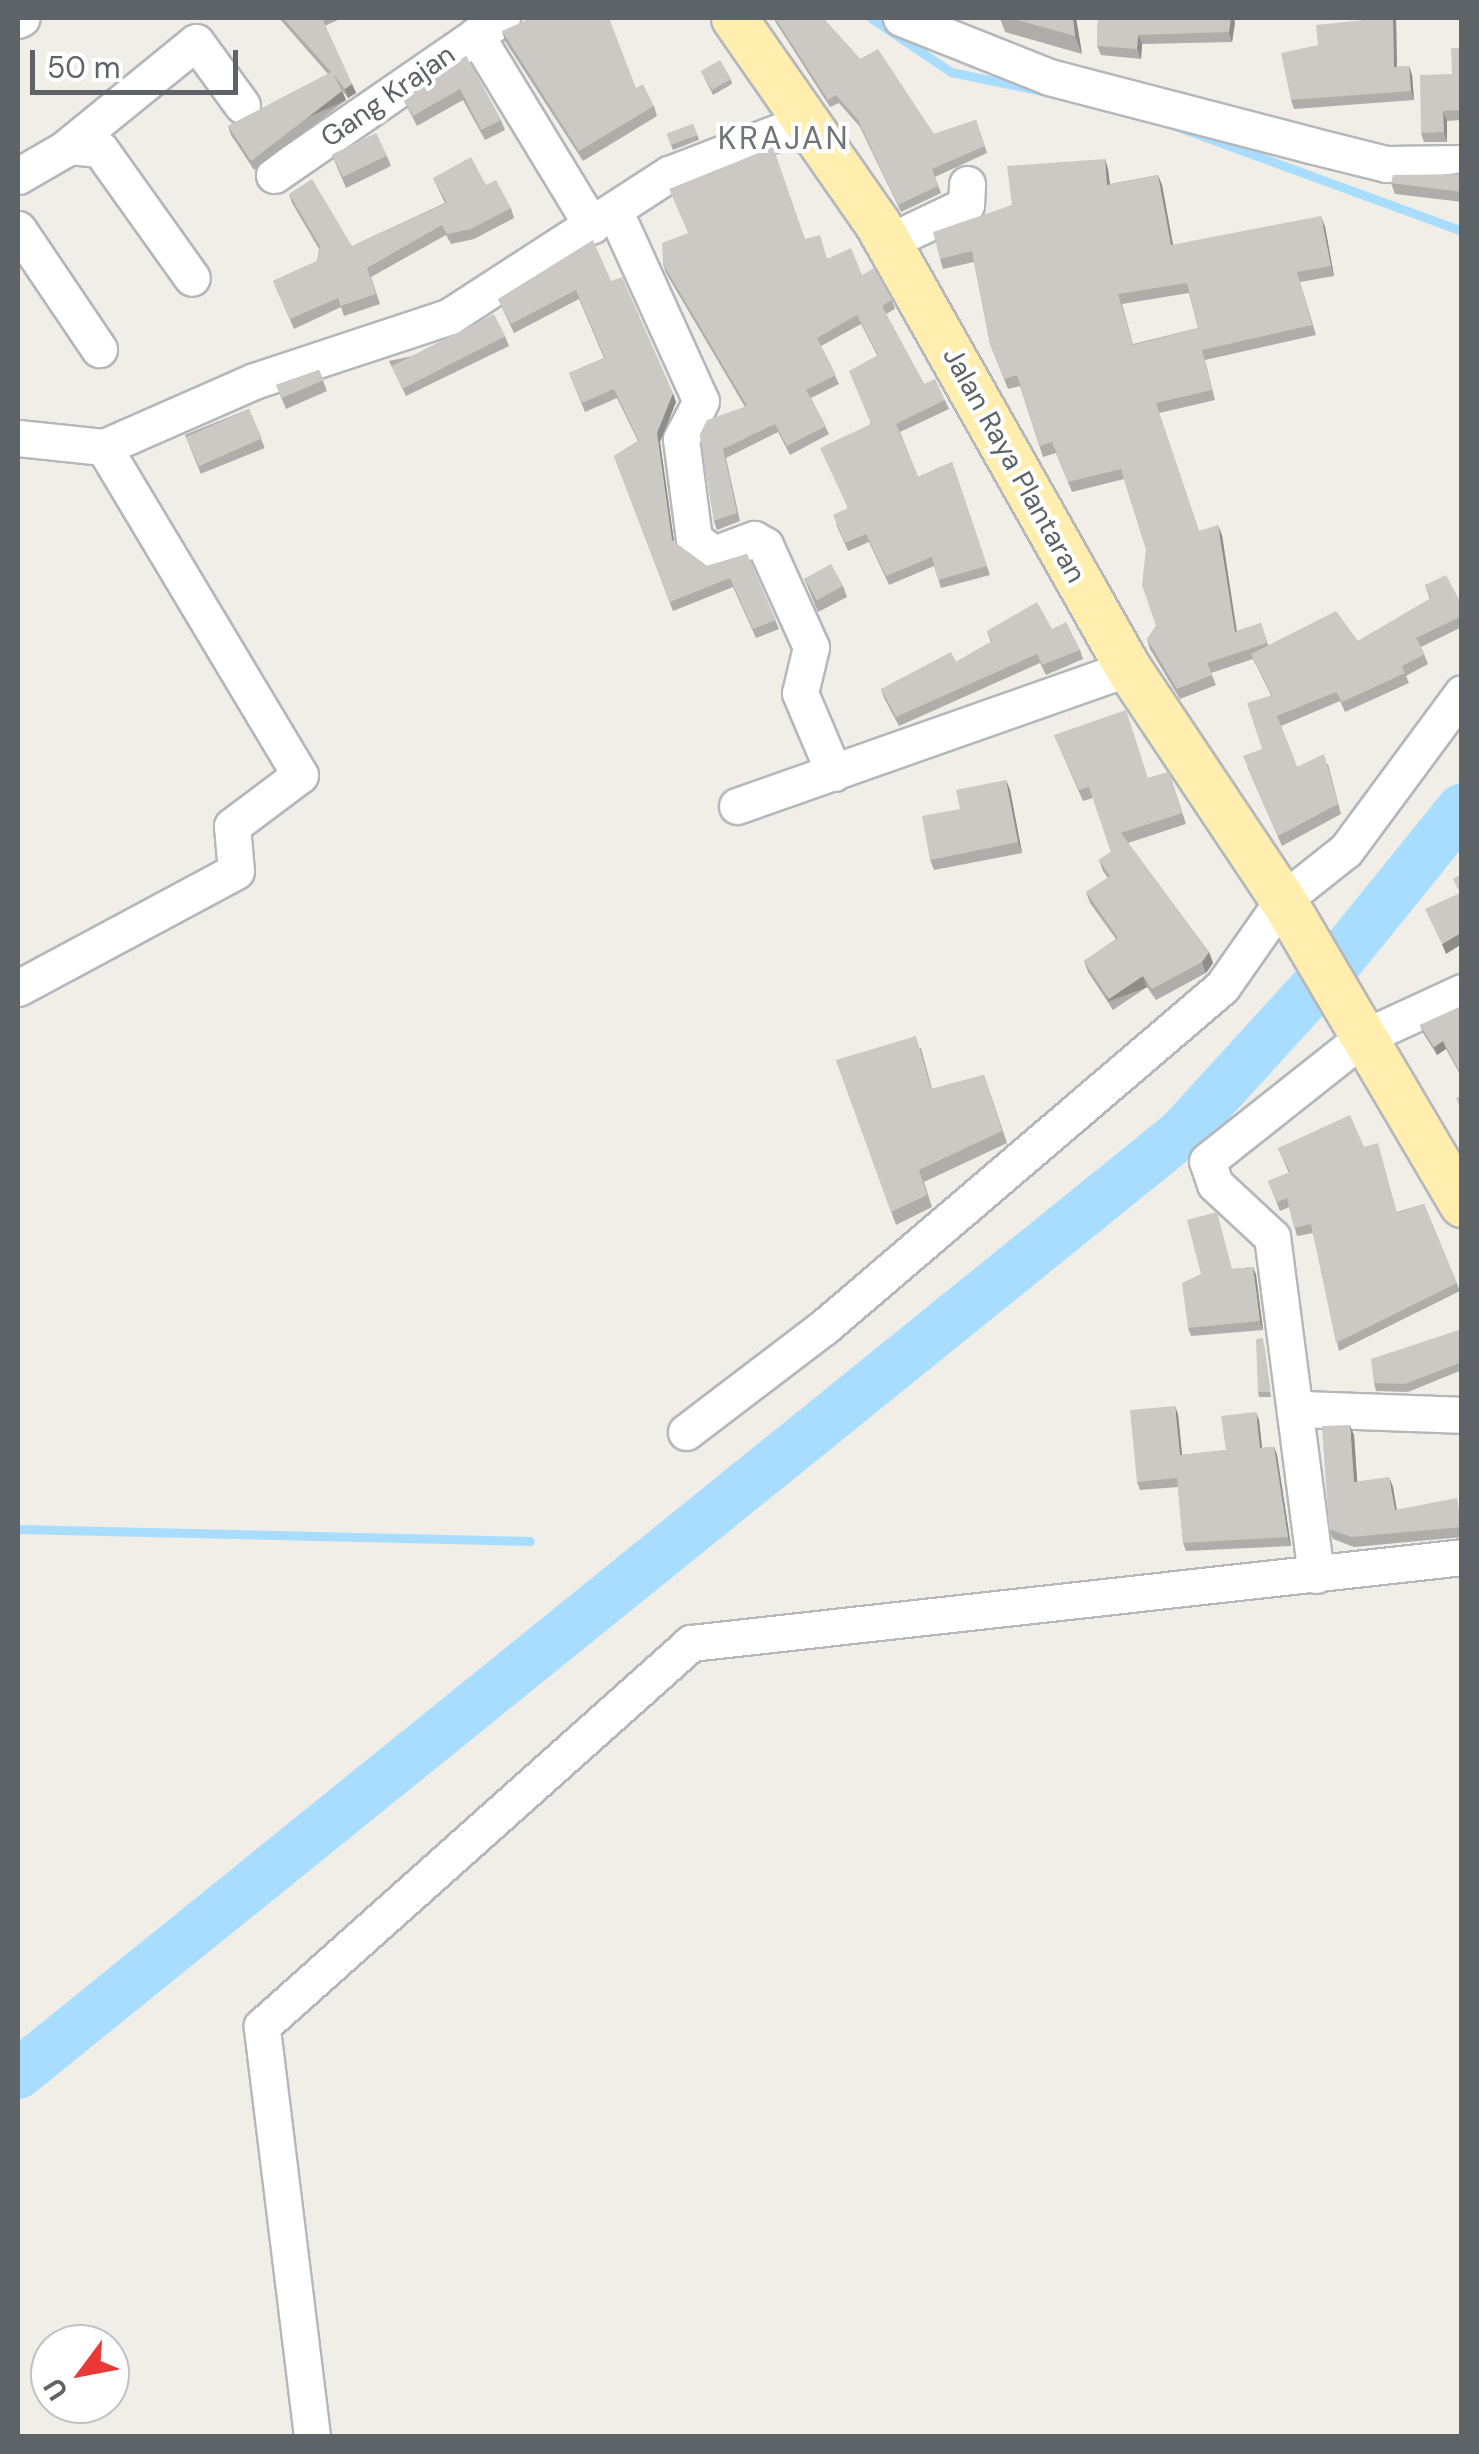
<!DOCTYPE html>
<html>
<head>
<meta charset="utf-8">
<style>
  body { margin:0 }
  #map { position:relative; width:1479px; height:2454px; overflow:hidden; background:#f0eee7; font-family:"DM Sans",sans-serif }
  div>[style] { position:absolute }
  .stream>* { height:9px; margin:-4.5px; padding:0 4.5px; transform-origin:4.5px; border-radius:4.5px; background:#a9ddff }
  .river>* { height:50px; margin:-25px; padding:0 25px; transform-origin:25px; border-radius:25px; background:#a9ddff }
  .roads { filter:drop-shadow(2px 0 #b4b7bb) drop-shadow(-2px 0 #b4b7bb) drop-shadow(0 2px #b4b7bb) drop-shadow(0 -2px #b4b7bb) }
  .minor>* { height:35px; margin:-17.5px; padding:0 17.5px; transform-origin:17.5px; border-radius:17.5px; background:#fff }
  .major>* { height:45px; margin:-22.5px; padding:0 22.5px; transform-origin:22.5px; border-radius:22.5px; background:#ffeeae }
  .wall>* { inset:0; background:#afada9; transform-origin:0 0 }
  .shaded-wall>* { inset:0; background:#8f8d89; transform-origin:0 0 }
  .building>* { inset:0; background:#ccc9c4; transform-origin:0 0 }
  span { translate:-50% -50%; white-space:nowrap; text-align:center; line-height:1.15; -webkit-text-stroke:8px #fff; paint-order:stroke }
  .street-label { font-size:28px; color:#5e6367 }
  .quarter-label { font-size:32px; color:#6f7579; letter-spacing:2.5px }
  .frame { position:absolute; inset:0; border:20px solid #5e6367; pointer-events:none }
  .north { position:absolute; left:30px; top:2324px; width:100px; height:100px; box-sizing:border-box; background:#fff; border:2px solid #bfc1c2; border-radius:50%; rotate:238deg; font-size:28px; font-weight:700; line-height:40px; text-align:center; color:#5e6367 }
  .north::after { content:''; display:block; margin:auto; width:35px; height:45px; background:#ea3934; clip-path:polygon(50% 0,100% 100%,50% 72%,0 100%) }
  .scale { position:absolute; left:30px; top:50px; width:208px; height:45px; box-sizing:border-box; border:5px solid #5e6367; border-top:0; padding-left:12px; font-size:30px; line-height:35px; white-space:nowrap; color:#5e6367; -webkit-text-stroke:8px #fff; paint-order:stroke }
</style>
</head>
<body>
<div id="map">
  <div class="stream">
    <div style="left:871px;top:18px;width:97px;rotate:34deg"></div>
    <div style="left:951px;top:72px;width:93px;rotate:11.8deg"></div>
    <div style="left:1178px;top:127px;width:302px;rotate:20.1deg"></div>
    <div style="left:18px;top:1529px;width:512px;rotate:1.34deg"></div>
  </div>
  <div class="river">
    <div style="left:18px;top:2074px;width:1495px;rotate:-38.95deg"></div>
    <div style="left:1181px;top:1134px;width:222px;rotate:-47.6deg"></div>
    <div style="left:1331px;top:970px;width:208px;rotate:-51deg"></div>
  </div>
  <div class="roads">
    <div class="minor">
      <div style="left:901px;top:18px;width:159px;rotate:21.7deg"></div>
      <div style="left:1049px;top:77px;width:270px;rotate:14.6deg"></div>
      <div style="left:1310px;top:145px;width:78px;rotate:14deg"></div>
      <div style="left:1386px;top:164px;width:76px;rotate:-0.8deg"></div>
      <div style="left:18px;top:20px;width:4px;rotate:-27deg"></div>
      <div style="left:476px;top:35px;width:223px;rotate:58.7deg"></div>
      <div style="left:63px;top:150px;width:171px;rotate:-39.1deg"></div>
      <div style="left:196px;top:42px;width:78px;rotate:53.9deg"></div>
      <div style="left:274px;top:175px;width:277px;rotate:-34.6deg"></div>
      <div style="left:18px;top:176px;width:60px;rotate:-30deg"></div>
      <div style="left:70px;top:146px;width:30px;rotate:6deg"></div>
      <div style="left:100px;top:149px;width:158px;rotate:54.5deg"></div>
      <div style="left:616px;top:214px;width:205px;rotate:65.6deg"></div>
      <div style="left:701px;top:401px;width:43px;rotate:117.8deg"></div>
      <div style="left:681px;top:439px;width:101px;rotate:82.6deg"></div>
      <div style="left:694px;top:539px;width:25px;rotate:37deg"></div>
      <div style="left:714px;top:554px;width:43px;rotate:-20.6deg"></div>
      <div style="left:754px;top:539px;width:13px;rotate:29deg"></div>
      <div style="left:765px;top:545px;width:112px;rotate:65.7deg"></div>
      <div style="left:811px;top:647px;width:47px;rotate:103.4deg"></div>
      <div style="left:800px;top:693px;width:87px;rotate:67deg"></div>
      <div style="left:18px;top:229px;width:145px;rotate:56deg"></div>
      <div style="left:888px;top:242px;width:86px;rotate:-25.4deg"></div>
      <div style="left:966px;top:205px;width:21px;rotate:-87deg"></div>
      <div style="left:18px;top:438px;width:86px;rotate:6deg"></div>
      <div style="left:104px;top:447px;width:164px;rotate:-23.7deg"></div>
      <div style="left:254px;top:381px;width:206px;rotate:-18.3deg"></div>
      <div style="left:450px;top:316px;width:261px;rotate:-33deg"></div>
      <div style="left:669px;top:174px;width:150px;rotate:-21.1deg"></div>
      <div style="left:737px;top:806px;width:415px;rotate:-19.4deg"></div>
      <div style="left:18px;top:988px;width:247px;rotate:-28.2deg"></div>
      <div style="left:236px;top:871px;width:45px;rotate:-95.1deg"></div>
      <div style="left:232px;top:826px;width:85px;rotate:-36.9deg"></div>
      <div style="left:300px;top:775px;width:382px;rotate:-120.9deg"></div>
      <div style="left:1300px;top:1409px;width:162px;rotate:2.1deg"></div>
      <div style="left:686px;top:1432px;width:173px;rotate:-37.3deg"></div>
      <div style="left:824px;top:1327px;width:523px;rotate:-40.51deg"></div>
      <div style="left:1222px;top:987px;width:106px;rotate:-55deg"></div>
      <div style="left:1283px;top:900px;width:80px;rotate:-38.4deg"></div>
      <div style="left:1346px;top:850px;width:195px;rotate:-53.5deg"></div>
      <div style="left:1316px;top:1575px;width:341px;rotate:-97.4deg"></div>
      <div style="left:1272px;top:1237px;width:78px;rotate:-137.1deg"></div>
      <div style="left:1215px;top:1184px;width:24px;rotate:-109deg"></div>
      <div style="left:1207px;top:1161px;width:198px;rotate:-38.4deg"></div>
      <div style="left:1362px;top:1038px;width:110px;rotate:-24.7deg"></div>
      <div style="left:312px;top:2436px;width:413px;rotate:-97deg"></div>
      <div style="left:262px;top:2026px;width:575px;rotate:-41.76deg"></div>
      <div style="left:691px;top:1643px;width:776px;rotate:-6.36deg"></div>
    </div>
    <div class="major">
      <div style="left:734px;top:18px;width:250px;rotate:55.1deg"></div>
      <div style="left:877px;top:223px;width:511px;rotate:60.58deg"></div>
      <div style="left:1128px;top:668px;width:279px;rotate:56.3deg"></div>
      <div style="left:1283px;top:900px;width:353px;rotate:59.5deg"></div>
    </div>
  </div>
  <div class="wall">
    <div style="clip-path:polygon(279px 18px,342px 18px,325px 26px,356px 93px,348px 98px,342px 90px,346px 100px,254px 170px,231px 135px,228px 126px,328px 74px)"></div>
    <div style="clip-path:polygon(773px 18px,823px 18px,860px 59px,934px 134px,976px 120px,987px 153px,935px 177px,941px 193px,901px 212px,860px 127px,839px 103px,830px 107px)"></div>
    <div style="clip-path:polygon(1000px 18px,1076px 18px,1082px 54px,1005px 32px)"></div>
    <div style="clip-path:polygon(1098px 18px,1233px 18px,1235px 22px,1232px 42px,1142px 44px,1141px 59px,1101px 55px,1097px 46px)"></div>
    <div style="clip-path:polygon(1363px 18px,1396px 18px,1397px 67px,1409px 66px,1412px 75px,1414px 100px,1294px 109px,1291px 100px,1318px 45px,1364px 20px)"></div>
    <div style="clip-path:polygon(502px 31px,636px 88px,654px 106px,657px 116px,583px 161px,505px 41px)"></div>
    <div style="clip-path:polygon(1462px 48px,1462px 120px,1447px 121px,1447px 142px,1424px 142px,1421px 133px,1452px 74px)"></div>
    <div style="clip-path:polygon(466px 56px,501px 120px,505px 130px,485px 140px,463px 100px,417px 126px,403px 99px)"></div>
    <div style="clip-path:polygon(701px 71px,731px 79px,732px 84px,713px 95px)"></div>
    <div style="left:693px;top:124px;width:17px;height:28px;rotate:69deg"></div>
    <div style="clip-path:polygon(332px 155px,387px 156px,391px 166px,346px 188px)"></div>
    <div style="clip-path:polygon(evenodd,1105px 159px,1108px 169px,1110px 184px,1158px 175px,1162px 185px,1173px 245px,1325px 227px,1334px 276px,1300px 282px,1316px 335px,1205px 360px,1215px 400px,1159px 413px,1199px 531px,1222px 535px,1237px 631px,1261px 623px,1268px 645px,1358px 641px,1430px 599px,1425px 585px,1462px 605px,1462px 627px,1421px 647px,1428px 664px,1406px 676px,1409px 683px,1345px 712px,1340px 701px,1281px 726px,1297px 767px,1328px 764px,1341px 814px,1282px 846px,1247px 766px,1262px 749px,1271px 695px,1253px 659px,1211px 673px,1216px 685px,1180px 699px,1150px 649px,1147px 639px,1156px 626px,1146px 549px,1124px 479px,1072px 492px,1056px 453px,1043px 457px,1020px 386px,1008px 389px,990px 344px,974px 262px,943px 269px,940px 259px,1012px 205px,1105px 159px,1189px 293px,1198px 328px,1133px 344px,1122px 304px,1189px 293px)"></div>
    <div style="clip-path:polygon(1462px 172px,1462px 202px,1395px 194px,1391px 183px)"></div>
    <div style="clip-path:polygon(433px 178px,486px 185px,511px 208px,514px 218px,474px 239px,451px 244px,446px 235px,371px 277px,380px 304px,344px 316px,341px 307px,294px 329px,273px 281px,317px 261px,319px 249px,292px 203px,289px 194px,352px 246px,445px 203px)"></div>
    <div style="clip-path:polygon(805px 239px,827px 258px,862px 275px,892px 300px,895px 309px,886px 314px,924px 384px,945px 400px,949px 409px,900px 432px,918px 477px,952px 462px,990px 575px,941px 588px,934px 566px,889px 585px,869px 542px,848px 551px,836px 524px,847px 509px,870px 424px,877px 355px,861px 324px,821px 346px,839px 384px,811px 398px,829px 434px,790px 455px,778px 432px,726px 458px,740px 521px,717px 530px,714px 521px,700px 434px,745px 407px,666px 273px,663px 264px)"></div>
    <div style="clip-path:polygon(611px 281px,676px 402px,660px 442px,674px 542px,707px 566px,747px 554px,779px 629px,756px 638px,733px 587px,673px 611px,614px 456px,638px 441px,617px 398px,585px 412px,569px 373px,604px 358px,579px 299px,514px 333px,498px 299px)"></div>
    <div style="clip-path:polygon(505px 336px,509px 346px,406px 396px,389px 361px)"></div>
    <div style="clip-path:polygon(319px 370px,327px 391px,286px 409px,276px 385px)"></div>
    <div style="left:249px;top:409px;width:42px;height:69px;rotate:68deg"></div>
    <div style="clip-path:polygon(804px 578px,843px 586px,847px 597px,818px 612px)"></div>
    <div style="clip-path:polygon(1052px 629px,1080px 650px,1083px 659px,1046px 675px,1040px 663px,899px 726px,884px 698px,881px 689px,956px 662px,991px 642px,987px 631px)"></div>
    <div style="clip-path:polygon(1054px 735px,1148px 778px,1169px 772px,1186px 824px,1128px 843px,1209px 952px,1213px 963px,1206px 973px,1156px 1000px,1147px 987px,1113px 1010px,1088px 972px,1084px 961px,1116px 939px,1090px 903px,1086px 892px,1108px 878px,1103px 871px,1099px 860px,1111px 852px,1093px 798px,1083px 801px)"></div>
    <div style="clip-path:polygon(1006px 780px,1010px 790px,1022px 853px,934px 870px,930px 860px,960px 809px)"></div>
    <div style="clip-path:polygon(1462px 1006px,1462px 1078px,1446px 1049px,1437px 1055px,1423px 1033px,1420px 1025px)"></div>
    <div style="clip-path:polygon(921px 1048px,932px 1089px,984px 1075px,1007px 1143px,924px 1182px,932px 1207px,896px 1225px,836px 1060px)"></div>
    <div style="clip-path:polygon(1364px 1147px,1397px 1212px,1424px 1204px,1460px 1291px,1339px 1351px,1313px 1233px,1297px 1236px,1289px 1207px,1280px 1211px,1268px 1181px,1289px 1173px,1278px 1148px)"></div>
    <div style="clip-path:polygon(1253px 1267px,1256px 1275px,1263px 1330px,1191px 1336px,1188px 1328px,1233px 1269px)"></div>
    <div style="clip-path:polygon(1462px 1329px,1462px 1370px,1408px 1392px,1376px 1391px,1374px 1383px)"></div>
    <div style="clip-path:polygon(1264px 1344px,1271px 1397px,1259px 1397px,1258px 1392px)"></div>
    <div style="clip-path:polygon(1178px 1414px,1182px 1455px,1226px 1450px,1259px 1420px,1262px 1448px,1274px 1447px,1277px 1455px,1291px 1546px,1186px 1551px,1183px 1543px,1178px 1487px,1140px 1490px,1137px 1482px)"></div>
    <div style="clip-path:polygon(1354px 1435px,1357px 1482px,1393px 1487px,1397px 1510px,1462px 1512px,1462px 1537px,1354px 1547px,1333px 1539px,1329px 1529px)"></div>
  </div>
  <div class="shaded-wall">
    <div style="clip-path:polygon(1073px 18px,1076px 18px,1082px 54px,1075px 36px)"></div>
    <div style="clip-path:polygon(1231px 18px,1233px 18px,1235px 22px,1232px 42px,1229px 32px)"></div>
    <div style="clip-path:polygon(1393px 18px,1396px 18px,1397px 76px,1394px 67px)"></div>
    <div style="clip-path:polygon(1138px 35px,1142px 44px,1141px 59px,1137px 49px)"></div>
    <div style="clip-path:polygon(1409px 66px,1412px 75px,1414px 100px,1411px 91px)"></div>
    <div style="clip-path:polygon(352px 84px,356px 93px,348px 98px,345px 89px)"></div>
    <div style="left:342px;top:91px;width:10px;height:115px;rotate:66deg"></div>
    <div style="clip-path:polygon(1443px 111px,1447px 121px,1447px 142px,1444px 132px)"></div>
    <div style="clip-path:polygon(1105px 159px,1108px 169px,1111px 195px,1107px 185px)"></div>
    <div style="clip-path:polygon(1158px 175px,1162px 185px,1175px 256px,1171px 245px)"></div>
    <div style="clip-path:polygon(1321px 216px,1325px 227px,1334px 276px,1331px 266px)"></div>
    <div style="clip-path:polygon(673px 393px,676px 402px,660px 442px,675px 549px,672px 540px,657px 433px)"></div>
    <div style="clip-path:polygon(1218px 525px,1222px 535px,1238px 642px,1235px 632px)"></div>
    <div style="clip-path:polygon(1006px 780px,1010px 790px,1022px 853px,1018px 842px)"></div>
    <div style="clip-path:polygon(1462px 932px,1462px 944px,1446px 954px,1442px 944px)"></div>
    <div style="clip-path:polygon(1209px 952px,1213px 963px,1206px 973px,1202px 962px)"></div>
    <div style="left:1143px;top:976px;width:12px;height:41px;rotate:70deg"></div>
    <div style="clip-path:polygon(1443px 1041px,1446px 1049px,1437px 1055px,1434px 1047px)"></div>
    <div style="clip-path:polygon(1253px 1267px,1256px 1275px,1263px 1330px,1260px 1321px)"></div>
    <div style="clip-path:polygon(1175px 1406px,1178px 1414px,1183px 1464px,1180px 1455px)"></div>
    <div style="clip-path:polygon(1256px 1412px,1259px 1420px,1263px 1456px,1260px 1448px)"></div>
    <div style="clip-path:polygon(1350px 1425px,1354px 1435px,1358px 1492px,1354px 1482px)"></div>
    <div style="clip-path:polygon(1274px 1447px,1277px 1455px,1291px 1546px,1288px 1537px)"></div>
    <div style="clip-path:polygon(1389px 1477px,1393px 1487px,1398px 1520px,1395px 1510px)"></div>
  </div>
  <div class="building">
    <div style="clip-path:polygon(283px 18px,322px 18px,352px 84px,345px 89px,333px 74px,342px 91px,251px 161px,228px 126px,331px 72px)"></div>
    <div style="clip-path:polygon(531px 18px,609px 18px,636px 88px,643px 84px,654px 106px,579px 151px,502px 31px)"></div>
    <div style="clip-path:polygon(775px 18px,823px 18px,860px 59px,878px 49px,934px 134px,976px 120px,985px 146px,932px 169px,938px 186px,898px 205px,858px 120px,836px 95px,828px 100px)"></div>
    <div style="clip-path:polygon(1010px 18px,1073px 18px,1075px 36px)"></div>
    <div style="clip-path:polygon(1098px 18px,1231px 18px,1229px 32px,1138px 35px,1137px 49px,1097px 46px)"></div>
    <div style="clip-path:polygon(1363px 18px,1393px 18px,1394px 67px,1409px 66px,1411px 91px,1291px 100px,1281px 53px,1318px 45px,1316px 25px,1364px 20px)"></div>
    <div style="clip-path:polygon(1451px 48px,1462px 48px,1462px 110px,1443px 111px,1444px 132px,1421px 133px,1420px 75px,1452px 74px)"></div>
    <div style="clip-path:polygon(466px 56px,501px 120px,481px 130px,460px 89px,413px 116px,403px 99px)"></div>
    <div style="left:720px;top:60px;width:22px;height:22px;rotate:60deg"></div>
    <div style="left:693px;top:124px;width:12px;height:28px;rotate:70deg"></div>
    <div style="left:376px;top:133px;width:25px;height:49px;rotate:64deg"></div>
    <div style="clip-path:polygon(773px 147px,805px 239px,820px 235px,827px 259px,851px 248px,862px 275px,874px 268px,892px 300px,882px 306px,924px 384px,935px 379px,945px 400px,896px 424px,918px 477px,952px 462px,987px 566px,938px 580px,932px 557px,886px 576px,866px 534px,845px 543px,833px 515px,848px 508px,820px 448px,871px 424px,849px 371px,878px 355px,857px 315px,817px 338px,836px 375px,806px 390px,826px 426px,787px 446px,775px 424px,723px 449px,737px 513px,714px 521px,700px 434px,707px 420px,747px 406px,663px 264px,662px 243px,688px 233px,669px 189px)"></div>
    <div style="clip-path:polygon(471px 157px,486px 185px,496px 180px,511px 208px,471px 229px,447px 234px,442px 225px,367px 268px,376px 294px,341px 306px,338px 298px,290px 319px,273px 281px,317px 261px,320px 246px,289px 194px,312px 179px,352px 246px,447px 203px,433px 178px)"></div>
    <div style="clip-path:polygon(evenodd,1105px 159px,1107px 185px,1158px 175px,1171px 245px,1321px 216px,1331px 266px,1297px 272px,1312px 325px,1202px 350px,1212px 390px,1156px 403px,1199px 531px,1218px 525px,1235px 632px,1261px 623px,1267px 643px,1207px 663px,1212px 675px,1177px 689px,1147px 639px,1156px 626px,1142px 585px,1146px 549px,1121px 469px,1068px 482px,1052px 442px,1040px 446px,1017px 375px,1004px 379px,990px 344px,972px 251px,940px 259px,933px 232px,1012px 205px,1007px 166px,1105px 159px,1187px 283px,1198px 328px,1133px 345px,1118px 294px,1187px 283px)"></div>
    <div style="clip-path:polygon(1462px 172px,1462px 192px,1391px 183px,1393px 175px,1459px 174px)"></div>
    <div style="clip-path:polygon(593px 240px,611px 281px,622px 277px,673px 393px,657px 433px,672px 540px,707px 566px,747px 554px,776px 620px,753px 629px,730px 578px,670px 602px,614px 456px,639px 441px,614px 389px,582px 403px,569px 373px,605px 358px,576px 290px,511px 324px,498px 299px)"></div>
    <div style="left:494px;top:314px;width:25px;height:115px;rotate:63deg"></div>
    <div style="clip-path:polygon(319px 370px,324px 380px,282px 398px,276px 385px)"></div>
    <div style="left:249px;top:409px;width:32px;height:69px;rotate:66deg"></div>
    <div style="left:831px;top:564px;width:25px;height:30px;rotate:61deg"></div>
    <div style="clip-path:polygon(1446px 575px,1462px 605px,1462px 616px,1416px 638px,1425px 654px,1402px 666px,1405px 673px,1342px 702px,1336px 692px,1277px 716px,1297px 767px,1324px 754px,1338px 804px,1278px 836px,1243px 756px,1262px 749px,1247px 703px,1272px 695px,1251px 654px,1336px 611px,1358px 641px,1431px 598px,1425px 585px)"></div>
    <div style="clip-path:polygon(1037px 602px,1052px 629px,1066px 622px,1080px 650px,1042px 665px,1037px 654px,896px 717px,881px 689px,951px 652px,956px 662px,992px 641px,987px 631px)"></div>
    <div style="clip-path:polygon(1126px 710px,1148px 778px,1169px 772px,1182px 813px,1121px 833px,1209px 952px,1202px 962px,1152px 989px,1143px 976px,1109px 999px,1084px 961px,1118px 938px,1086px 892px,1110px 876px,1099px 860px,1111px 852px,1089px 787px,1079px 790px,1054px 735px)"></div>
    <div style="clip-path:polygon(1006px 780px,1018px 842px,930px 860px,922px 816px,960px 809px,956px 790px)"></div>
    <div style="clip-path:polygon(1462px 874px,1462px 932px,1442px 944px,1425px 909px,1460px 893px,1453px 879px)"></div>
    <div style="clip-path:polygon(1462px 1006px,1462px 1076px,1443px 1041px,1434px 1047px,1420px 1025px)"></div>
    <div style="clip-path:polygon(916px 1036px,931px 1089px,984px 1075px,1002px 1131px,919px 1170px,927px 1195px,891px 1212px,836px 1060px)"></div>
    <div style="clip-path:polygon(1462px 1096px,1462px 1111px,1456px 1098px)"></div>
    <div style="clip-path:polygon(1350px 1115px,1364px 1147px,1378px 1143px,1397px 1213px,1424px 1204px,1457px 1283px,1336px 1343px,1311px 1224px,1294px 1228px,1287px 1198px,1277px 1202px,1268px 1181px,1290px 1172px,1278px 1148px)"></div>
    <div style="clip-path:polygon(1217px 1212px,1232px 1269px,1253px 1267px,1260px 1321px,1188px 1328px,1182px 1283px,1201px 1274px,1187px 1220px)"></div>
    <div style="clip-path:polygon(1462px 1329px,1462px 1362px,1405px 1384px,1374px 1383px,1371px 1359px)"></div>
    <div style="clip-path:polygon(1263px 1338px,1270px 1392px,1258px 1392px,1256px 1339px)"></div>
    <div style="clip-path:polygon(1175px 1406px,1180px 1455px,1226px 1450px,1221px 1416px,1256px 1412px,1260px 1448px,1274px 1447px,1288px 1537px,1183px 1543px,1177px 1478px,1137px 1482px,1130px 1410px)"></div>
    <div style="clip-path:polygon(1350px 1425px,1354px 1482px,1389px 1477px,1395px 1510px,1457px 1498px,1462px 1527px,1351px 1537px,1329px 1529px,1322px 1426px)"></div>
  </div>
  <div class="street-label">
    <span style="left:388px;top:96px;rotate:-35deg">Gang Krajan</span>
    <span style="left:1014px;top:465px;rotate:61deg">Jalan Raya Plantaran</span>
  </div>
  <div class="quarter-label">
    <span style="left:784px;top:138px">KRAJAN</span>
  </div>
  <div class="frame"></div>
  <div class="north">U</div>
  <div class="scale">50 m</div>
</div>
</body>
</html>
